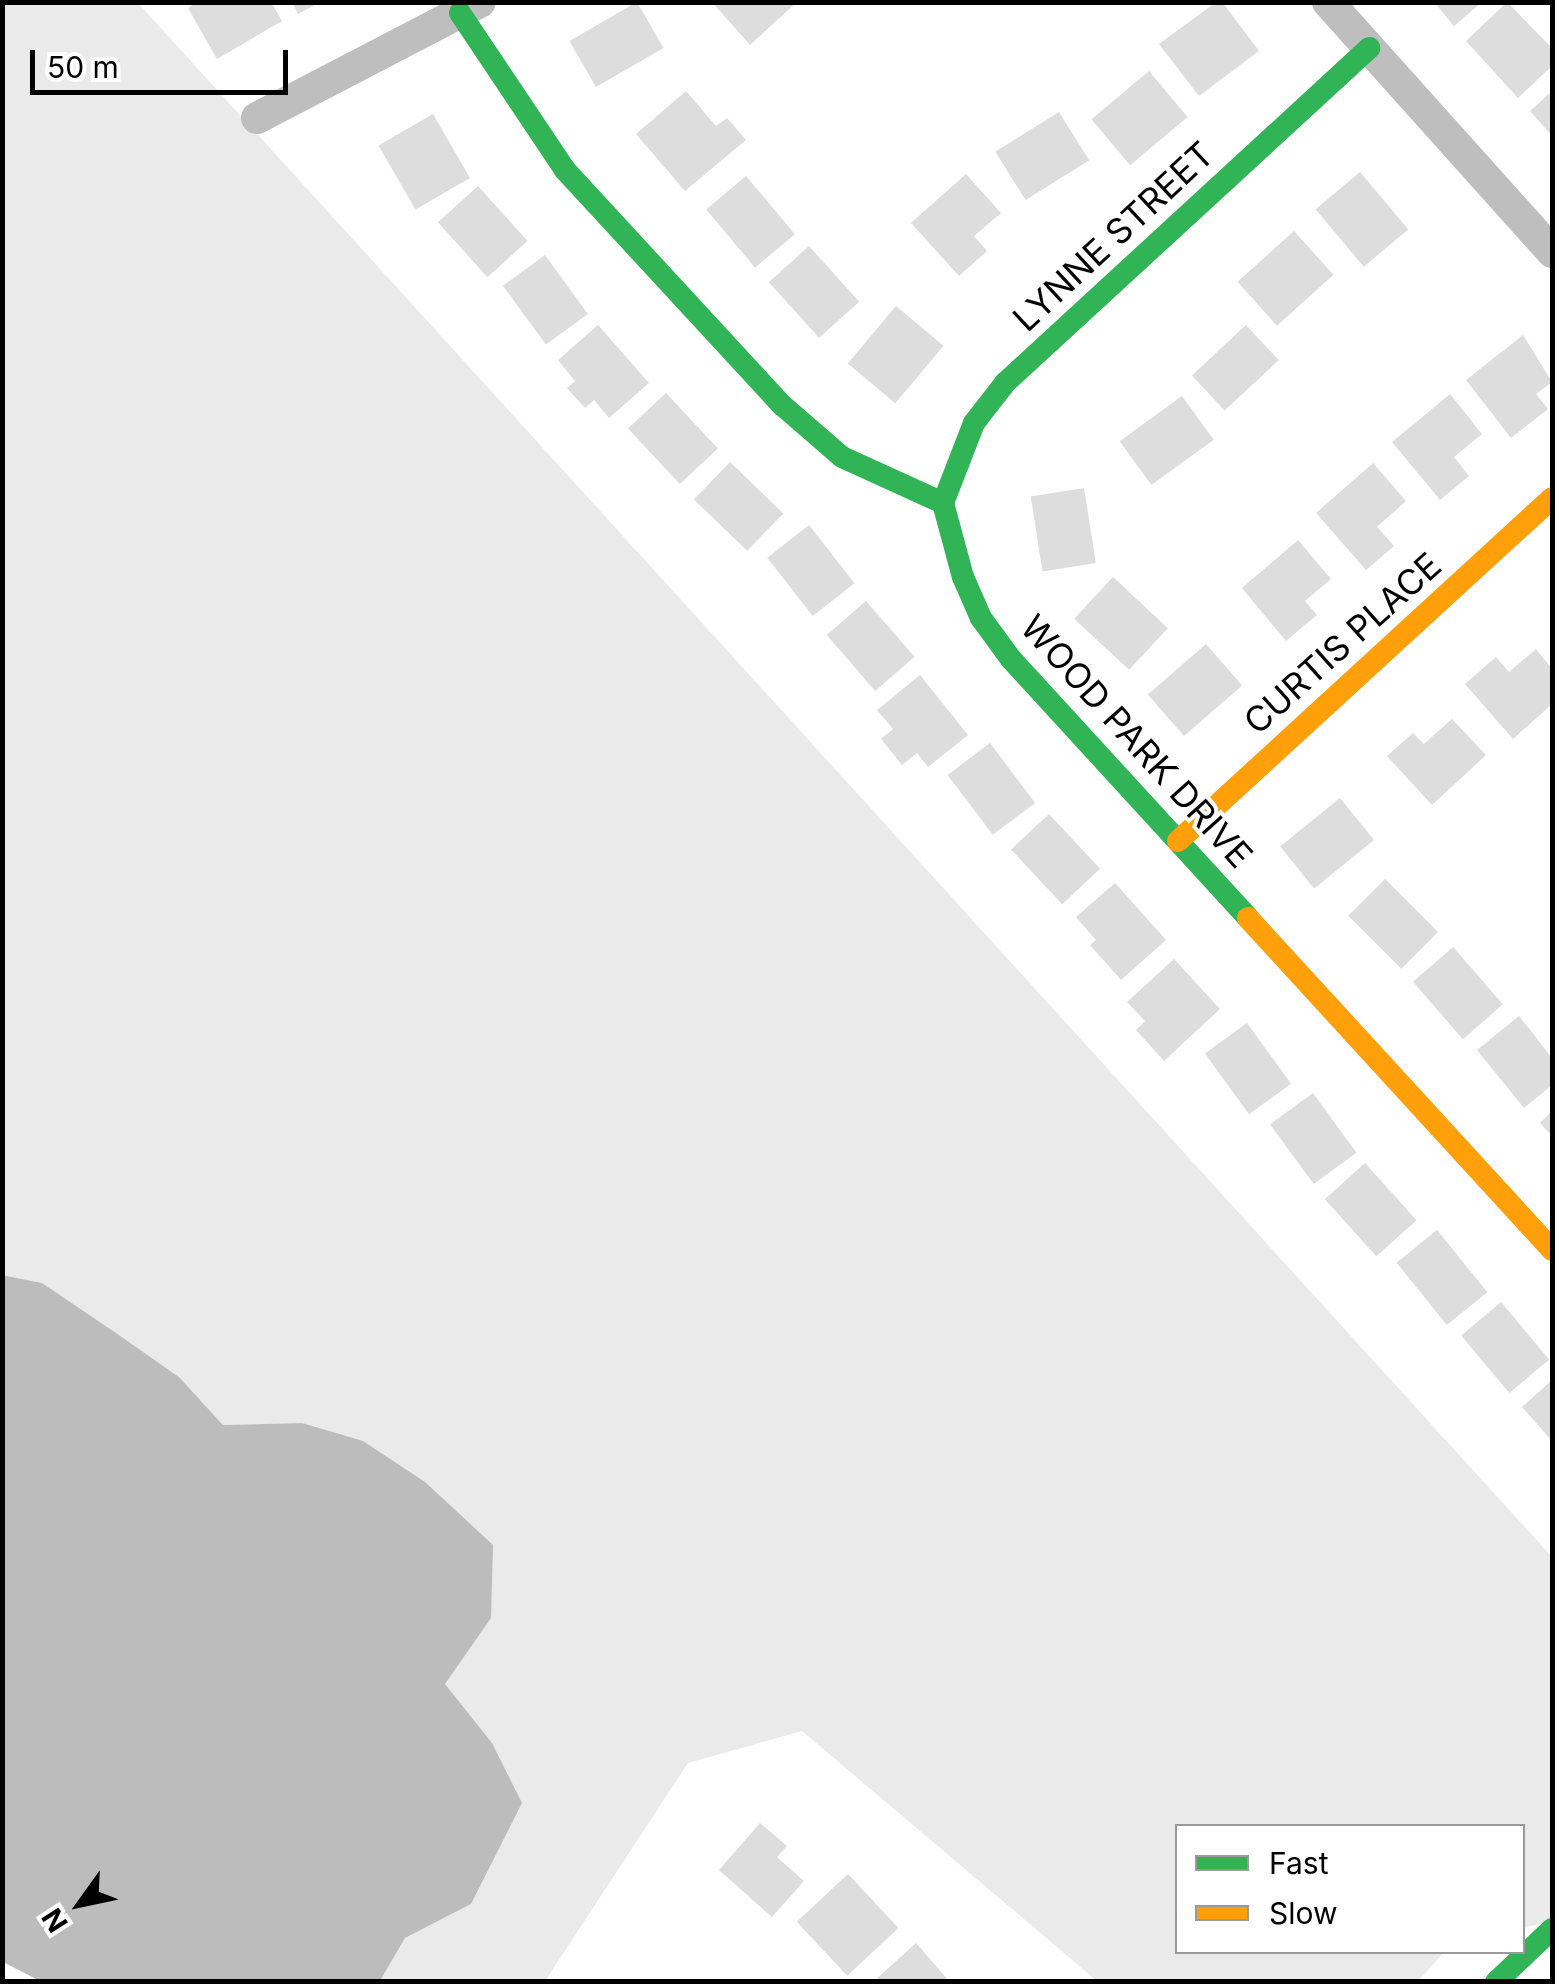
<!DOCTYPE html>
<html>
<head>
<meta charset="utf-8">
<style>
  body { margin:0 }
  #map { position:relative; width:1555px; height:1984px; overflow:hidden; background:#fff; font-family:Inter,sans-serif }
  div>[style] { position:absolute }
  .green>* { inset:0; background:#eaeaea }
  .water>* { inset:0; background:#bcbcbc }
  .building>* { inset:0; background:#ddd; transform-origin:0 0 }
  .street>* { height:32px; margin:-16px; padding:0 16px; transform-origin:16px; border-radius:16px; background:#bebebe }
  .fast>* { height:22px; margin:-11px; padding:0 11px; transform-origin:11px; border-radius:11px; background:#30b455 }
  .slow>* { height:22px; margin:-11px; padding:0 11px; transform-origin:11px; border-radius:11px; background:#ff9f0a }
  span { translate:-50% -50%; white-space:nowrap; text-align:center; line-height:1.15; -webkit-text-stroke:8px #fff; paint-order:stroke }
  .street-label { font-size:35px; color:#000 }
  .frame { position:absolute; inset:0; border:5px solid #000; pointer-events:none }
  .legend { position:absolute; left:1175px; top:1824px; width:350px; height:130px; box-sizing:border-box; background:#fff; border:2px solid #999; margin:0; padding:12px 18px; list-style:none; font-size:30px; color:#000 }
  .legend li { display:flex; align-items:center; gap:20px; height:50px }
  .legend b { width:50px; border:2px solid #999 }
  .north { position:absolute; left:30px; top:1854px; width:100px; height:100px; -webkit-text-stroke:8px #fff; paint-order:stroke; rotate:237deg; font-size:28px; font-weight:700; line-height:40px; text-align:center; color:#000 }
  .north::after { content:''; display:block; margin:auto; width:35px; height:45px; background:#000; clip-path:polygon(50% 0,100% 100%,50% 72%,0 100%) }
  .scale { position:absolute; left:30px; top:50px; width:258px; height:45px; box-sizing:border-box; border:5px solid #000; border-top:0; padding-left:12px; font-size:30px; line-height:35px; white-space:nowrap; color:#000; -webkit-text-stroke:8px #fff; paint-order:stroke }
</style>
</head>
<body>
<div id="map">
  <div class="green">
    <div style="clip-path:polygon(2px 3px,138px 3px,1552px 1557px,1552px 1921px,1523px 1928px,1522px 1826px,1178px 1826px,1178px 1952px,1444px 1952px,1418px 1981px,1097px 1981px,802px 1731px,688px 1763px,545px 1981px,380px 1981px,405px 1938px,471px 1904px,492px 1743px,444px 1684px,491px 1618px,302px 1423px,223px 1425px,179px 1377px,42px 1283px,3px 1275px)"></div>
  </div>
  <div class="water">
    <div style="clip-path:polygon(2px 1275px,42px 1283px,113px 1331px,179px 1377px,223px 1425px,302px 1423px,363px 1441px,425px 1482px,493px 1545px,491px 1618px,445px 1684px,492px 1743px,522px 1803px,471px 1904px,405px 1938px,380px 1981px,40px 1981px,3px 1962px)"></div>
  </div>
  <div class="building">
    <div style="clip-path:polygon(198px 2px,271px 2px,282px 21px,217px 59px,188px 8px)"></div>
    <div style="clip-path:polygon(292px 2px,320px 2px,298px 14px)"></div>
    <div style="left:637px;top:2px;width:53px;height:78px;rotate:60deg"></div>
    <div style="clip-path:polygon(712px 2px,797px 2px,750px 45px)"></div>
    <div style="clip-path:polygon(1434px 2px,1482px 2px,1454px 26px)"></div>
    <div style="clip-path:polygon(1507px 2px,1552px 48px,1552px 66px,1518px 98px,1466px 41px)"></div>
    <div style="clip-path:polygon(1215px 3px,1223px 3px,1259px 51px,1199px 96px,1159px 44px)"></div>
    <div style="left:1149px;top:71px;width:60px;height:75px;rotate:50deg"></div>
    <div style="clip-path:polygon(686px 91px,716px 126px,727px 118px,746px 140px,685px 191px,636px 134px)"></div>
    <div style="clip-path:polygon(1552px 91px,1552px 136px,1530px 111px)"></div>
    <div style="left:1059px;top:112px;width:57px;height:75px;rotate:58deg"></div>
    <div style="left:433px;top:114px;width:74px;height:63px;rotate:60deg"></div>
    <div style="left:1360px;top:172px;width:75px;height:58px;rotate:50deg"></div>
    <div style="clip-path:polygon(966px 174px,1001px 213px,974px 236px,987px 251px,959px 276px,911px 223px)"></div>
    <div style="left:746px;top:176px;width:76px;height:52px;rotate:50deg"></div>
    <div style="left:478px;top:186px;width:74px;height:54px;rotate:48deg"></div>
    <div style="left:1294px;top:231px;width:59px;height:76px;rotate:48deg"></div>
    <div style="left:809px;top:246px;width:75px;height:54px;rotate:48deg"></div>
    <div style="left:545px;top:255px;width:73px;height:52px;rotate:54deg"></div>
    <div style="left:896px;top:306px;width:62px;height:75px;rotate:40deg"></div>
    <div style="clip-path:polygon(598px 325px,649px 383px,609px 418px,594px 400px,585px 408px,567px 388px,575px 381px,558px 360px)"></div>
    <div style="left:1246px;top:325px;width:48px;height:74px;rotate:47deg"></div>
    <div style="clip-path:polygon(1523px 335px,1552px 382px,1536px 394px,1548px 409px,1511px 438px,1466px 380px)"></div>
    <div style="left:666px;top:393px;width:76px;height:52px;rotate:47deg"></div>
    <div style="clip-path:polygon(1450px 394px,1482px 434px,1454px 457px,1469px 476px,1440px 500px,1392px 442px)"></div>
    <div style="left:1182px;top:396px;width:54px;height:77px;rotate:54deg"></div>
    <div style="left:730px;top:462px;width:74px;height:52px;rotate:44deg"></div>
    <div style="clip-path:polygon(1373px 463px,1406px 501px,1377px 527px,1394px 546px,1366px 570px,1316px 513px)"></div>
    <div style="left:1084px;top:488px;width:76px;height:54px;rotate:81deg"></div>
    <div style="left:809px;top:525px;width:74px;height:53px;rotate:52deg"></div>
    <div style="clip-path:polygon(1298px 540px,1331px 579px,1305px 601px,1317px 615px,1286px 641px,1242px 588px)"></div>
    <div style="left:1113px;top:577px;width:75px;height:57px;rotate:43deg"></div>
    <div style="left:866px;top:601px;width:74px;height:52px;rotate:49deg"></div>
    <div style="left:1206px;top:644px;width:55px;height:77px;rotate:49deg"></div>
    <div style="clip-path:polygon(1536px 649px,1552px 669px,1552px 704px,1513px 739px,1465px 684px,1496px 657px,1509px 672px)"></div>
    <div style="clip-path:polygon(920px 675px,968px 735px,928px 767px,917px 753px,902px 765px,881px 739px,893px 729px,877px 710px)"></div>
    <div style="clip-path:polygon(1452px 719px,1486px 755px,1432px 805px,1387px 756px,1413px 733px,1424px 744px)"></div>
    <div style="left:990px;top:743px;width:75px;height:53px;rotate:53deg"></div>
    <div style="left:1340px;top:798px;width:54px;height:77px;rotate:51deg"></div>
    <div style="left:1049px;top:814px;width:75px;height:52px;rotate:47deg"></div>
    <div style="left:1385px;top:879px;width:75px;height:52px;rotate:45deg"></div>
    <div style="clip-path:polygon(1115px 883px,1166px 940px,1121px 980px,1090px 945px,1096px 940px,1076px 917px)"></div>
    <div style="left:1453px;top:947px;width:76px;height:53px;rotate:49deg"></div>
    <div style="clip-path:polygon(1174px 959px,1220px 1009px,1164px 1061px,1136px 1030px,1145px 1021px,1127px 1002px)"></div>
    <div style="clip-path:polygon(1519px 1016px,1552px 1058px,1552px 1085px,1524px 1108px,1477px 1050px)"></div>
    <div style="left:1247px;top:1023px;width:75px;height:52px;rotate:54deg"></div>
    <div style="left:1313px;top:1093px;width:74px;height:53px;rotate:54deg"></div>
    <div style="clip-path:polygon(1552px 1111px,1552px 1136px,1540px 1123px)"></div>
    <div style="left:1365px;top:1163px;width:77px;height:54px;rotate:48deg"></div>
    <div style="left:1437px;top:1230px;width:80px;height:52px;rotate:51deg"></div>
    <div style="left:1501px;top:1302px;width:75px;height:52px;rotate:50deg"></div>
    <div style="clip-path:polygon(1552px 1380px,1552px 1441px,1522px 1407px)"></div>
    <div style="clip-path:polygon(760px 1823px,787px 1846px,777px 1857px,804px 1881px,772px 1917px,719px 1870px)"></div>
    <div style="left:848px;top:1874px;width:74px;height:70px;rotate:47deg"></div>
    <div style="clip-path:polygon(916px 1943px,950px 1982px,873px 1982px)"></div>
  </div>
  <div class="street">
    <div style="left:1328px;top:2px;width:336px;rotate:48.1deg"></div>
    <div style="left:257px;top:118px;width:251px;rotate:-27.5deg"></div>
  </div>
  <div class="fast">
    <div style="left:460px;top:13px;width:189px;rotate:56.2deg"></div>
    <div style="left:565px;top:170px;width:320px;rotate:47.3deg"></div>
    <div style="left:782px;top:405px;width:79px;rotate:40.9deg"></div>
    <div style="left:842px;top:457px;width:111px;rotate:24.5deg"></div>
    <div style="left:943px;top:503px;width:77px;rotate:74.9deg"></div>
    <div style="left:963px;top:577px;width:45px;rotate:66.3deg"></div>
    <div style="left:981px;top:618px;width:51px;rotate:53.8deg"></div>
    <div style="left:1011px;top:659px;width:351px;rotate:47.5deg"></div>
    <div style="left:943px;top:503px;width:86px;rotate:-68.8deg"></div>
    <div style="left:974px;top:423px;width:51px;rotate:-52.2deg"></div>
    <div style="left:1005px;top:383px;width:495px;rotate:-42.6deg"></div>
    <div style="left:1496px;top:1982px;width:77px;rotate:-43.4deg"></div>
  </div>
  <div class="slow">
    <div style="left:1178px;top:841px;width:507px;rotate:-42.52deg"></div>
    <div style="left:1248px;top:918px;width:450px;rotate:47.5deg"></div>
  </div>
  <div class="street-label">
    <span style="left:1113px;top:236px;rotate:-43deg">LYNNE STREET</span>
    <span style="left:1342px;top:643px;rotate:-42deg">CURTIS PLACE</span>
    <span style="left:1137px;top:741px;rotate:48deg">WOOD PARK DRIVE</span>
  </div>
  <div class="frame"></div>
  <ul class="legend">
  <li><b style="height:12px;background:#30b455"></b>Fast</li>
  <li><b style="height:12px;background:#ff9f0a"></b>Slow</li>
  </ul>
  <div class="north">N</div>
  <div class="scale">50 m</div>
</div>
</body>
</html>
